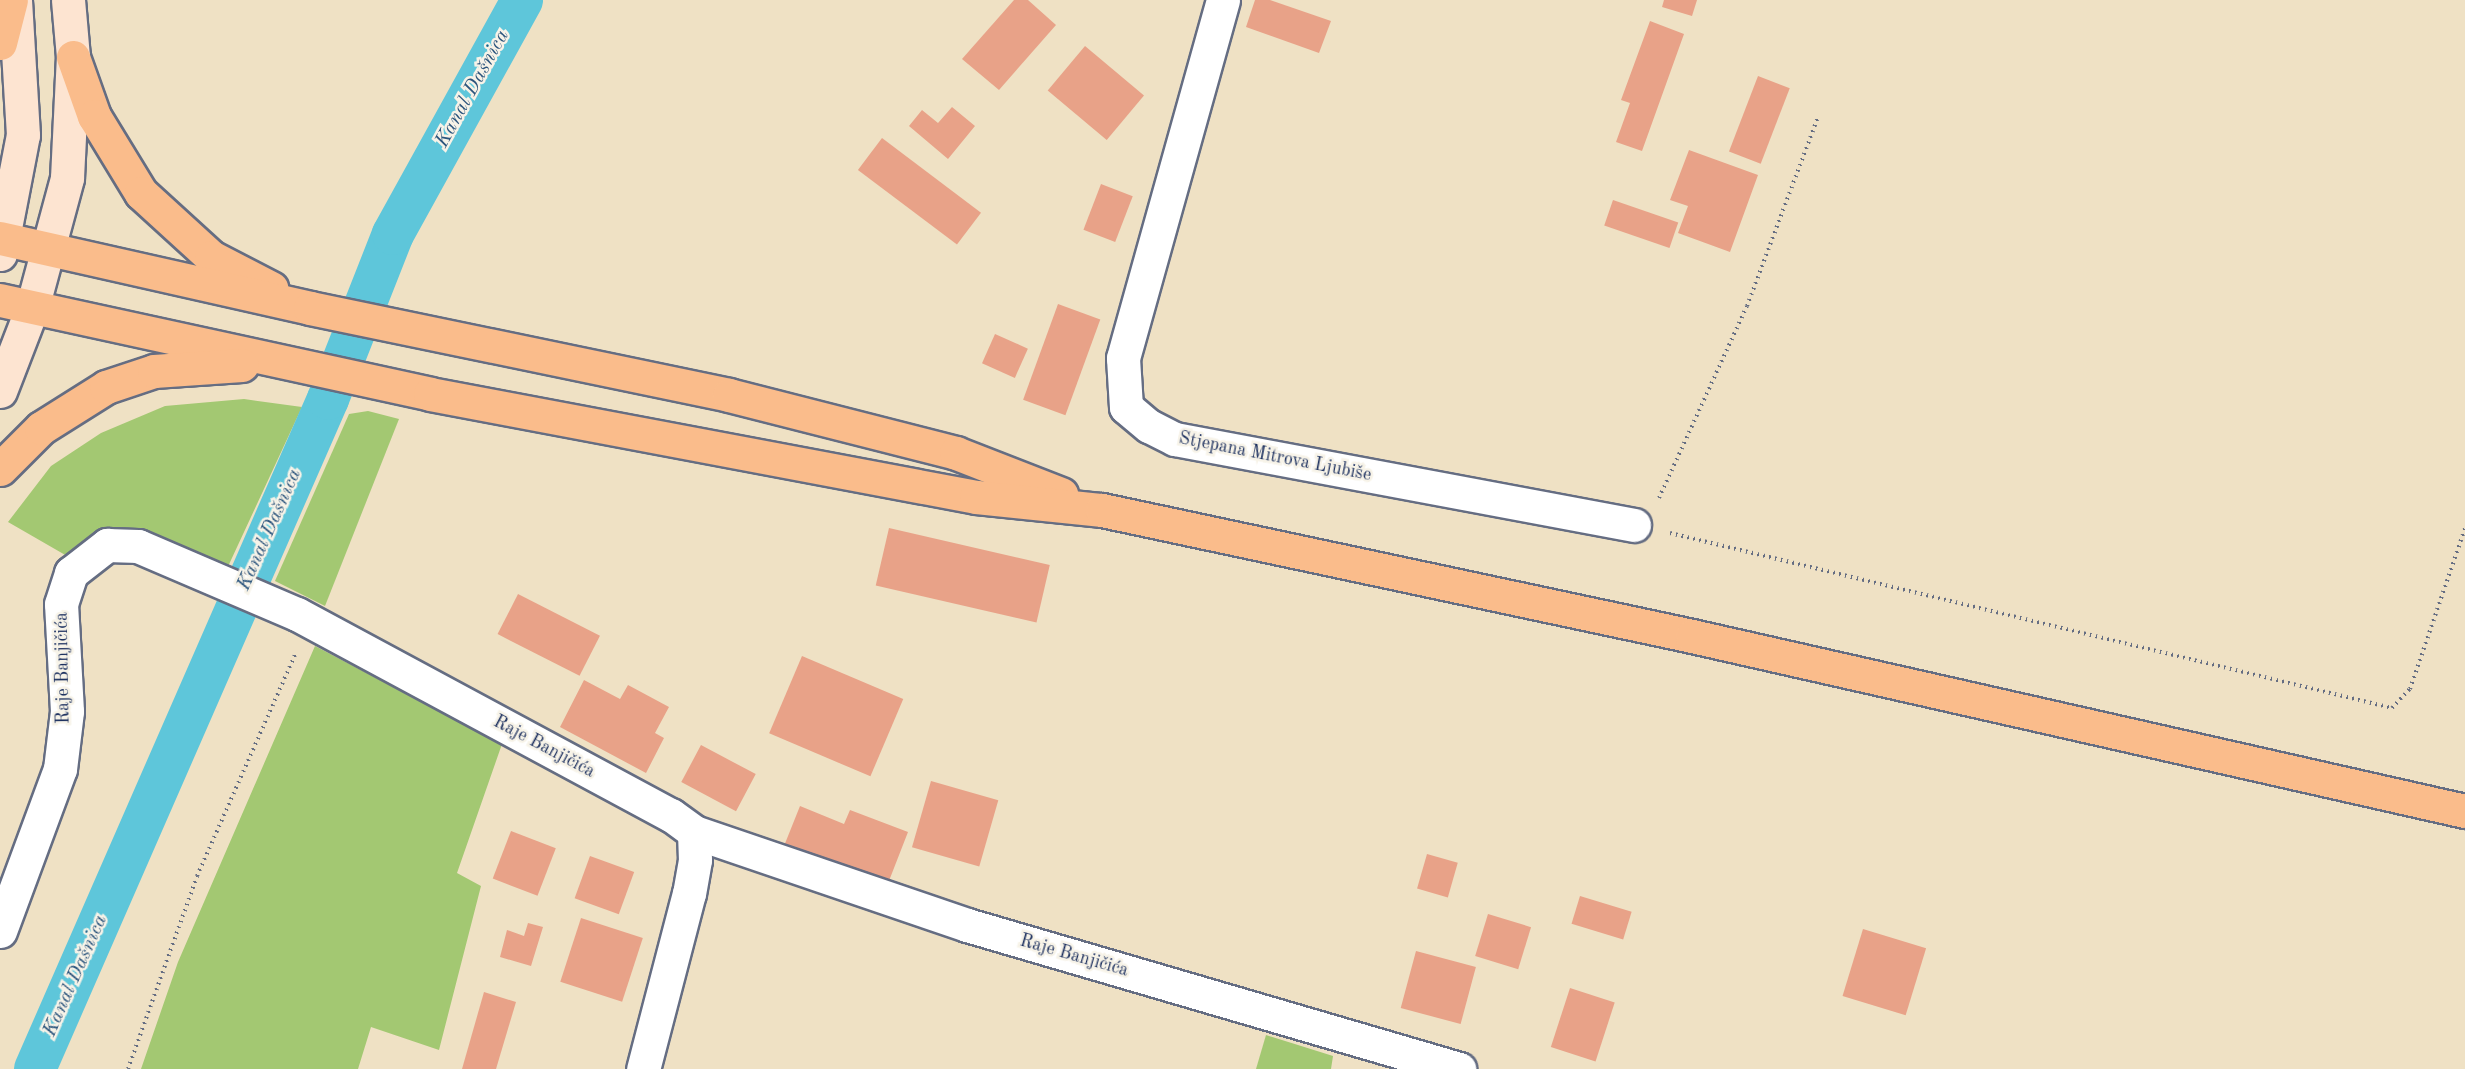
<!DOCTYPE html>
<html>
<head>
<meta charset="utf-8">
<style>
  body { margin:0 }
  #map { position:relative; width:2465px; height:1069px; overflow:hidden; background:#efe1c4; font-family:"Old Standard TT",serif }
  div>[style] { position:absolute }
  .green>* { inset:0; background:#a3c872 }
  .canal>* { height:42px; margin:-21px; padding:0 21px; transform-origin:21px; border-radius:21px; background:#5ec6da }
  .building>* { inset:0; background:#e8a288; transform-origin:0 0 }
  .path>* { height:4px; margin-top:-2px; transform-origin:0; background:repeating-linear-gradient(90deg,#656d82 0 1.5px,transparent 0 6px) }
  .roads { filter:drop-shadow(2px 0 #656d82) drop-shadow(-2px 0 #656d82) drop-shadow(0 2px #656d82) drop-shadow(0 -2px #656d82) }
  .minor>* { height:33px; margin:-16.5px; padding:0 16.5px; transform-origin:16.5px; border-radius:16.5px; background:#fff }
  .secondary>* { height:33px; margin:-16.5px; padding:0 16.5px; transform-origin:16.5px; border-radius:16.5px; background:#fde4d1 }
  .primary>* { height:33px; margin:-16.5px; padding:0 16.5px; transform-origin:16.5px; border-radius:16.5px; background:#fabc8b }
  span { translate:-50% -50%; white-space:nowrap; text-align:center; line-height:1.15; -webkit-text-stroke:5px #f7f3e8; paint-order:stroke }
  .street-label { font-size:18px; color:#1b2f5e }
  .water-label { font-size:20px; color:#2c557d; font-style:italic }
</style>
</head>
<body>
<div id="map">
  <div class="green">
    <div style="clip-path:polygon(244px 399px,302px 407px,225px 573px,101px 534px,84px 541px,67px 556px,8px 522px,51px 466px,101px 433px,165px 406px)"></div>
    <div style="clip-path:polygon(368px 411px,399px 419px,325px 606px,275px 581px,349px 414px)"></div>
    <div style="clip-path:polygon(315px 646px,502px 744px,457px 873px,481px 886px,439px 1050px,371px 1027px,358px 1069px,141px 1069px,178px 962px)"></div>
    <div style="clip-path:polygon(1266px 1035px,1333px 1056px,1331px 1069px,1256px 1069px)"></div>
  </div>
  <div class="canal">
    <div style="left:35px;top:1069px;width:731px;rotate:-66.38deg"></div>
    <div style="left:328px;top:399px;width:177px;rotate:-68.5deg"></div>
    <div style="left:393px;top:234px;width:267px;rotate:-61.1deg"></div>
  </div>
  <div class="building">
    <div style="clip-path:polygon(1014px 0,1028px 0,1056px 25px,999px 90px,962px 59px)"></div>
    <div style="clip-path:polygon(1255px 0,1270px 0,1331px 21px,1319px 53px,1246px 27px)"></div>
    <div style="clip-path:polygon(1664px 0,1697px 0,1692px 16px,1662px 7px)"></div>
    <div style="clip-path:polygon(1650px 21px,1684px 34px,1642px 151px,1616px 142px,1630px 103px,1621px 100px)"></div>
    <div style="left:1085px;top:46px;width:77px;height:58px;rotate:40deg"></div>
    <div style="left:1758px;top:76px;width:34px;height:81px;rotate:21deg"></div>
    <div style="clip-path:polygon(952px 107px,975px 126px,948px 159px,909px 126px,922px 110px,938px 123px)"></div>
    <div style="left:882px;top:138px;width:124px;height:40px;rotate:37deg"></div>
    <div style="clip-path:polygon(1689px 150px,1758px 175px,1730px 252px,1678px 233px,1688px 206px,1670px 200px)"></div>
    <div style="left:1101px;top:184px;width:34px;height:49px;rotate:21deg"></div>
    <div style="left:1613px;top:200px;width:69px;height:27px;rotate:19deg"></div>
    <div style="left:1058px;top:304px;width:45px;height:102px;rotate:20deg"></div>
    <div style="left:995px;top:334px;width:36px;height:32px;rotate:24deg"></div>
    <div style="left:889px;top:528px;width:165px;height:59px;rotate:13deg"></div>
    <div style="left:518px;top:594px;width:92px;height:45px;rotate:27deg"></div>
    <div style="left:802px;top:656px;width:110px;height:84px;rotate:23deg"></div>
    <div style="clip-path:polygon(584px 680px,620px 699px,628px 685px,669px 707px,655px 733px,664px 738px,646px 773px,560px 727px)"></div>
    <div style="left:701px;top:745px;width:62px;height:42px;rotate:28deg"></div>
    <div style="left:931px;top:781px;width:70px;height:69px;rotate:16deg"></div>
    <div style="clip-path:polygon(800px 806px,844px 824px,850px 810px,908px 832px,887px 886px,784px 846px)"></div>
    <div style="left:511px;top:831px;width:48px;height:51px;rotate:21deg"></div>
    <div style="left:1427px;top:854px;width:32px;height:36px;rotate:16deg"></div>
    <div style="left:590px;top:856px;width:47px;height:45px;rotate:20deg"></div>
    <div style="left:1580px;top:896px;width:54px;height:29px;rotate:17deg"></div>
    <div style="left:1488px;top:914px;width:45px;height:44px;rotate:17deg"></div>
    <div style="left:581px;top:918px;width:65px;height:67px;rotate:18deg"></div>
    <div style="clip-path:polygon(528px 923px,543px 927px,531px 966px,500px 957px,507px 930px,524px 936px)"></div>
    <div style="left:1863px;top:929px;width:66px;height:70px;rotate:17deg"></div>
    <div style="left:1416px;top:951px;width:62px;height:59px;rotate:15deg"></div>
    <div style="left:1570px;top:988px;width:47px;height:62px;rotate:18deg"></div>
    <div style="clip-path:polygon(484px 992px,516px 1002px,496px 1069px,462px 1069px)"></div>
  </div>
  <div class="path">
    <div style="left:1659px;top:498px;width:211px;rotate:-65.4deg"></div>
    <div style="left:1747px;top:306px;width:202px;rotate:-69.4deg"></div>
    <div style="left:1670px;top:533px;width:743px;rotate:13.62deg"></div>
    <div style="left:2392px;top:708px;width:26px;rotate:-47deg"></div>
    <div style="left:2410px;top:689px;width:170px;rotate:-71.1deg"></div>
    <div style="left:128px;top:1069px;width:205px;rotate:-70.3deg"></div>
    <div style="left:197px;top:876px;width:242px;rotate:-66.1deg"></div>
  </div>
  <div class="roads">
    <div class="minor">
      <div style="left:1223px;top:0;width:372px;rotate:105.6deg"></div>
      <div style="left:1123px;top:358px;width:49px;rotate:86.5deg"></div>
      <div style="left:1126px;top:407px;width:30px;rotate:40deg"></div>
      <div style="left:1149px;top:426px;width:29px;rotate:27deg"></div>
      <div style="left:1175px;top:439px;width:467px;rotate:10.6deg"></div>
      <div style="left:694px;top:832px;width:288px;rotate:18.8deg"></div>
      <div style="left:967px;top:925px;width:513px;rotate:16.31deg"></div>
      <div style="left:0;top:931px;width:173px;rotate:-69.7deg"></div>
      <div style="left:60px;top:769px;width:58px;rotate:-83.1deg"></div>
      <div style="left:67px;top:711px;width:107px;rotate:-93.2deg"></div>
      <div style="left:61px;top:604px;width:33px;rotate:-72deg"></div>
      <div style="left:71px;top:573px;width:46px;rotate:-37.9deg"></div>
      <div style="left:107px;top:545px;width:31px;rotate:2deg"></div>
      <div style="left:138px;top:546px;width:173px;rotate:23.2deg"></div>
      <div style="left:297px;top:614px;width:425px;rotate:28.3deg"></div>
      <div style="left:671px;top:815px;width:29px;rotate:36deg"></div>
      <div style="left:694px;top:832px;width:28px;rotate:88deg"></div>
      <div style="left:695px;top:860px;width:34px;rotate:100deg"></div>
      <div style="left:689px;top:893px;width:182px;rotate:104.6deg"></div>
    </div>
    <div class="secondary">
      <div style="left:0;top:254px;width:121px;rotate:-79.1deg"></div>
      <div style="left:23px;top:135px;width:135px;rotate:-93.4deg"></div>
      <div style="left:0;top:391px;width:89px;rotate:-68.9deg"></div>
      <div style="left:32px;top:308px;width:135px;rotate:-74.9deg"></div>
      <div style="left:67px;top:178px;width:121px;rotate:-87.2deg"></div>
      <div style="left:73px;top:57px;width:57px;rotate:-95deg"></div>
    </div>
    <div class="primary">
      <div style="left:0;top:43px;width:44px;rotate:-75.7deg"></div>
      <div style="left:73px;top:57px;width:63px;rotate:70.4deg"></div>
      <div style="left:94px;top:116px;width:90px;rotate:58.6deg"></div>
      <div style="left:141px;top:193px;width:95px;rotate:42.4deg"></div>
      <div style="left:211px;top:257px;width:68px;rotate:27.3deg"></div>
      <div style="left:0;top:238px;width:318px;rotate:12.7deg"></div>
      <div style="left:310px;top:308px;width:428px;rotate:11.7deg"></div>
      <div style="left:729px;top:395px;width:234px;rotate:14.3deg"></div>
      <div style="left:956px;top:453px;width:113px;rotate:21.3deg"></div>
      <div style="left:0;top:300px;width:440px;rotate:12.3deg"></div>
      <div style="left:430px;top:394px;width:556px;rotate:10.68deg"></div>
      <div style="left:976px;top:497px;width:127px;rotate:5.9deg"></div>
      <div style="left:1102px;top:510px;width:603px;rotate:12.05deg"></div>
      <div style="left:1692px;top:636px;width:793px;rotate:12.76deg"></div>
      <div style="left:0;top:469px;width:58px;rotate:-45deg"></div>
      <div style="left:41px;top:428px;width:77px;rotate:-32.2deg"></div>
      <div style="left:106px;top:387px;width:51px;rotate:-18.4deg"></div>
      <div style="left:154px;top:371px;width:88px;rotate:-3.9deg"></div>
    </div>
  </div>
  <div class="street-label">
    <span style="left:1275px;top:457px;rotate:11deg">Stjepana Mitrova Ljubiše</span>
    <span style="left:63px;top:668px;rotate:-91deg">Raje Banjičića</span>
    <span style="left:544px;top:747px;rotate:28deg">Raje Banjičića</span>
    <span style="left:1074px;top:956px;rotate:16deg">Raje Banjičića</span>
  </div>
  <div class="water-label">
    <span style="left:473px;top:89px;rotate:-61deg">Kanal Dašnica</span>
    <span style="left:270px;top:530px;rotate:-66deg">Kanal Dašnica</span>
    <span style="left:76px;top:976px;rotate:-66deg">Kanal Dašnica</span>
  </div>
</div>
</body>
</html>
